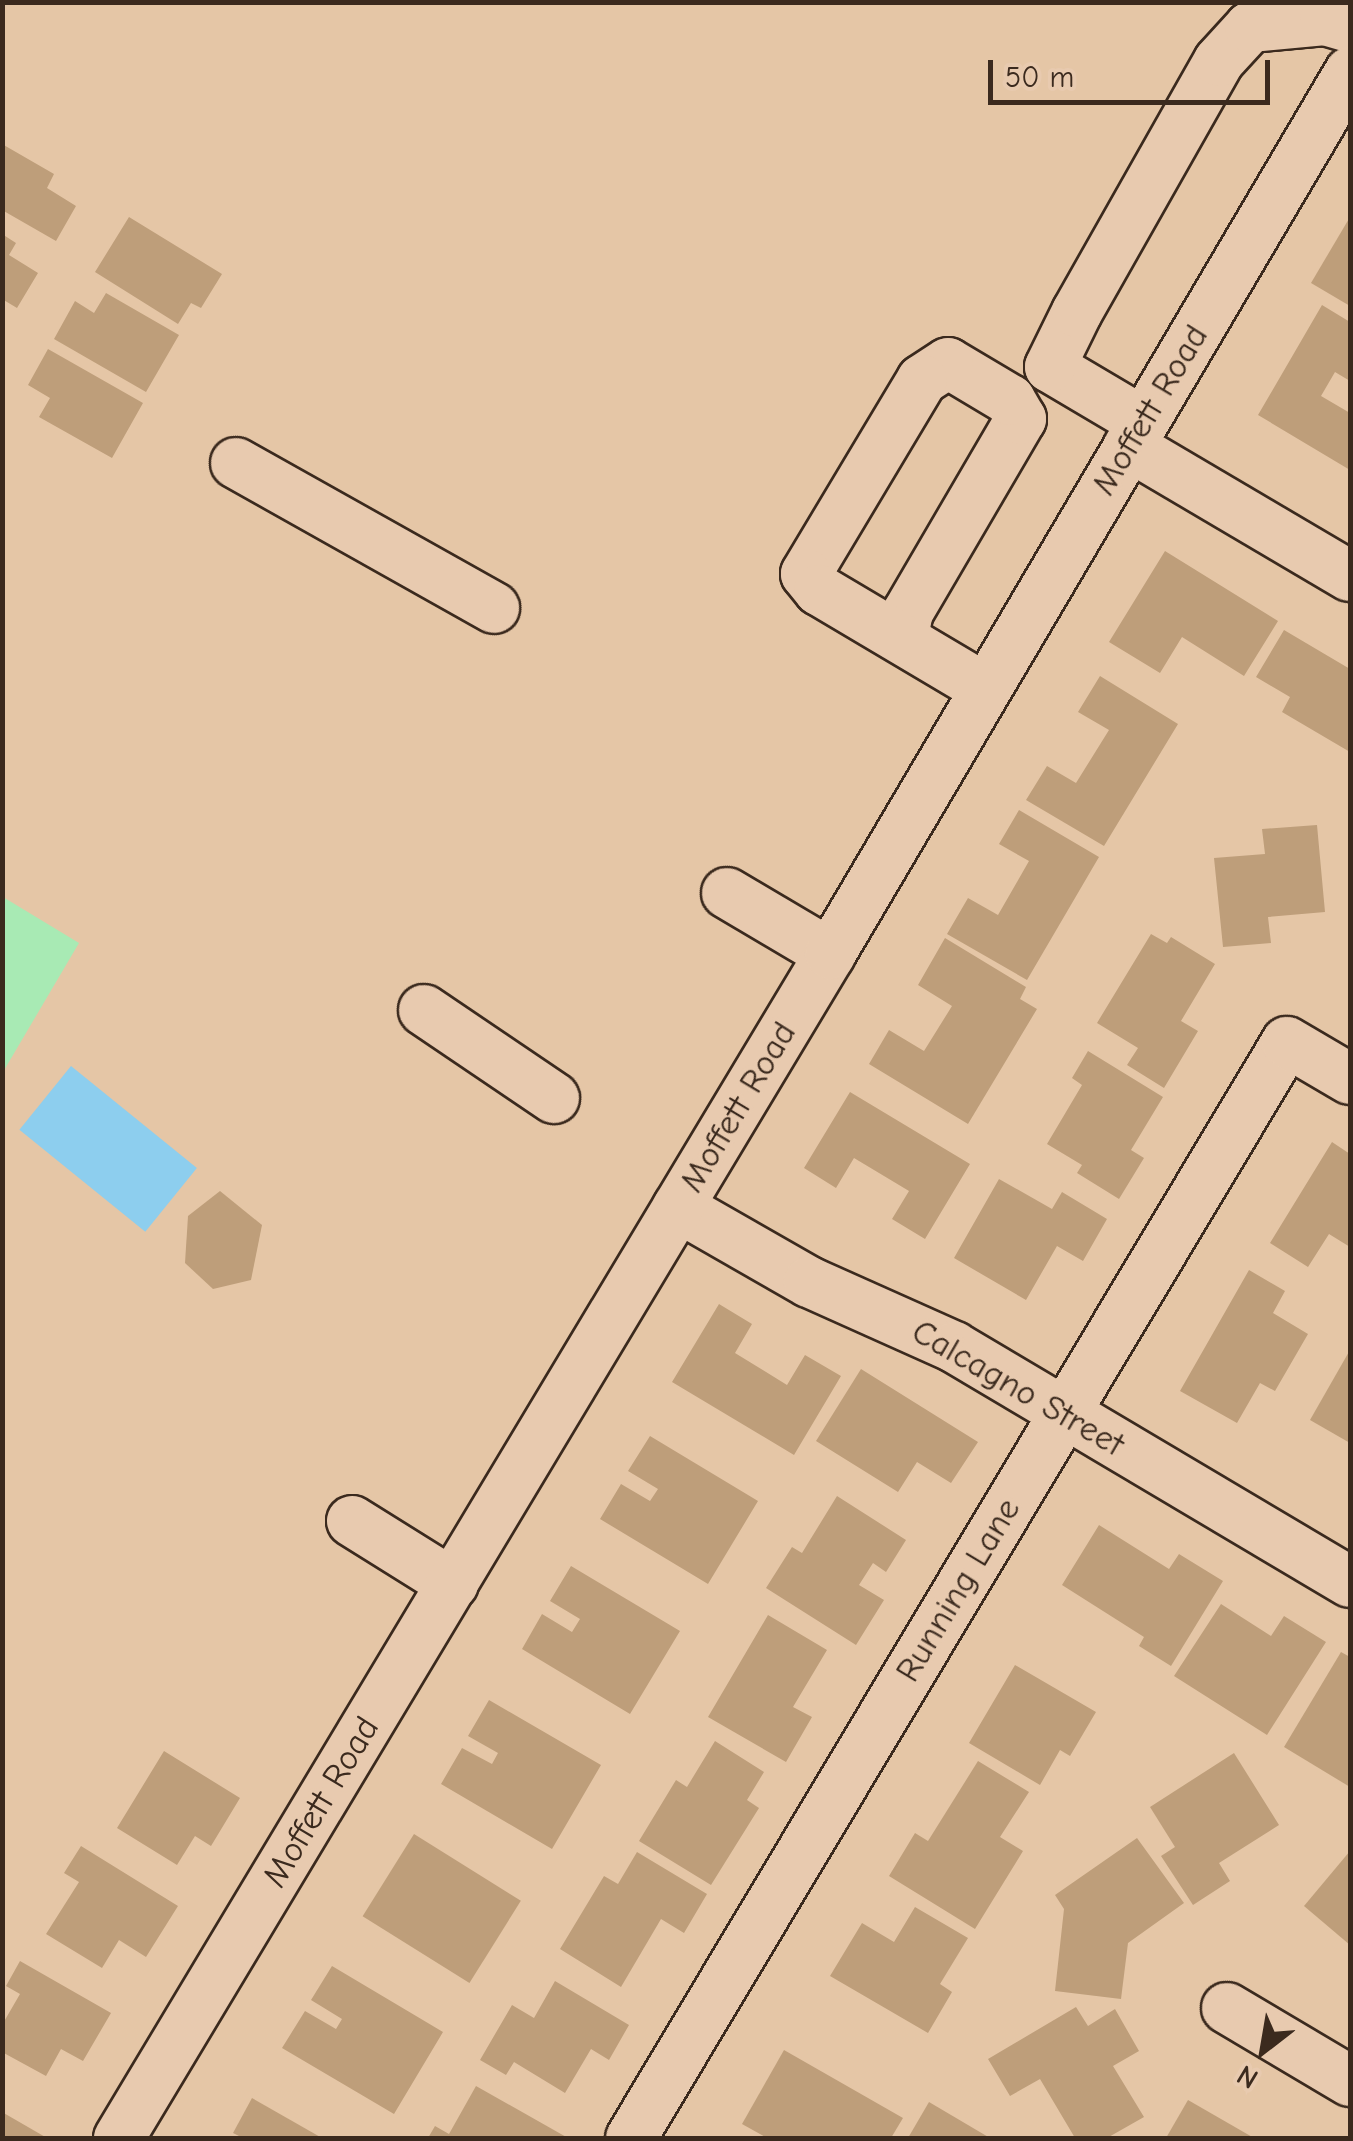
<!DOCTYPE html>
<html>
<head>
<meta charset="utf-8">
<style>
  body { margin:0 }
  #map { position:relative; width:1353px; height:2141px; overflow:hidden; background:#e5c6a6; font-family:"Comic Neue",sans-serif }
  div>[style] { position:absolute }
  .green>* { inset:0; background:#a8eab4 }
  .water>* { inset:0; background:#8dceee; transform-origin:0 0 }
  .building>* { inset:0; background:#be9e7a; transform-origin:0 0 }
  .roads { filter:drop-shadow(2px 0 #3b2a1e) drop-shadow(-2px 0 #3b2a1e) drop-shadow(0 2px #3b2a1e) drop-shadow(0 -2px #3b2a1e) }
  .minor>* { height:50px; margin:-25px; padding:0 25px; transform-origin:25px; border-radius:25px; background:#e8caaf }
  span { translate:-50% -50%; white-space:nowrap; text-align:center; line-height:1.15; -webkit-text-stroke:8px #e8caaf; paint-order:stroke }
  .street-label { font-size:35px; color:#3b2a1e }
  .frame { position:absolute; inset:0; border:5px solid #3b2a1e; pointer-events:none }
  .north { position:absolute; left:1213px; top:2001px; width:100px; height:100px; -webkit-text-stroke:8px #e8caaf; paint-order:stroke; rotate:211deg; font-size:28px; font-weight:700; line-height:40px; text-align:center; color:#3b2a1e }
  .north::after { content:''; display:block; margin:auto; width:35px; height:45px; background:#3b2a1e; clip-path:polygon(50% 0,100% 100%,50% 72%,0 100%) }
  .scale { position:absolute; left:988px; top:60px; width:282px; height:45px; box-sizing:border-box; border:5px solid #3b2a1e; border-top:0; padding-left:12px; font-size:30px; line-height:35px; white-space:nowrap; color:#3b2a1e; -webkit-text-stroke:8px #e8caaf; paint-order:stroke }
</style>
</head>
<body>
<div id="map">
  <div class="green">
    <div style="clip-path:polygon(3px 897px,79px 943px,3px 1072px)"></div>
  </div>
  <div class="water">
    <div style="left:71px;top:1066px;width:162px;height:82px;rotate:39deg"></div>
  </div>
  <div class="building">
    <div style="clip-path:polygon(2px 144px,54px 174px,47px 188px,76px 206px,56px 241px,2px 210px)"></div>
    <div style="clip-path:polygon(129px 217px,222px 274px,201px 308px,191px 303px,178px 324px,95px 272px)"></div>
    <div style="clip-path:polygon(1350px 217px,1350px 306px,1311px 283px)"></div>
    <div style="clip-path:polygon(2px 234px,16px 243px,9px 255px,38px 273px,17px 308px,2px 299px)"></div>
    <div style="clip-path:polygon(106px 293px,179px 335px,146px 392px,54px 339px,75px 301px,94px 313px)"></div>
    <div style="clip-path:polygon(1322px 305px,1350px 322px,1350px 381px,1335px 372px,1321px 396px,1350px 413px,1350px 470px,1258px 415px)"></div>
    <div style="clip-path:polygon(48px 349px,143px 403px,112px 458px,39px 417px,50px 398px,28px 385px)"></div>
    <div style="clip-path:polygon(1165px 551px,1278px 621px,1244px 676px,1182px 637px,1160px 673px,1109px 642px)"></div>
    <div style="clip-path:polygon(1284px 630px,1350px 669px,1350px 752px,1282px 712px,1290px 697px,1256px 677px)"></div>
    <div style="clip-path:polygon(1100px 676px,1178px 724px,1104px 846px,1026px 800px,1047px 766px,1076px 783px,1109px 730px,1078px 712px)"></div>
    <div style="clip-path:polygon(1019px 810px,1099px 857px,1027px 980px,947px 934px,968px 898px,998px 915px,1029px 861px,999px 844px)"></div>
    <div style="clip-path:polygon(1317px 825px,1325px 912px,1268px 917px,1271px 943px,1223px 947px,1214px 858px,1265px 854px,1262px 829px)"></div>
    <div style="clip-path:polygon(1151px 934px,1167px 943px,1171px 937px,1215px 964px,1181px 1021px,1198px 1031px,1164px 1088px,1127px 1065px,1138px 1048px,1097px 1023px)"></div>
    <div style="clip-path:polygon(945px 938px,1026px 987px,1020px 999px,1037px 1009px,968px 1124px,869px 1064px,889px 1030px,924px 1051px,952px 1006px,918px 985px)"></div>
    <div style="clip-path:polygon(1088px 1051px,1163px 1097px,1131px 1150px,1144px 1158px,1119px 1199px,1077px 1173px,1082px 1165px,1047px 1144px,1082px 1085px,1072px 1078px)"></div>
    <div style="clip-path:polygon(850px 1092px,970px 1164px,925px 1239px,892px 1219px,909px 1191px,854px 1158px,836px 1188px,804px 1168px)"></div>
    <div style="clip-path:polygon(1332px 1142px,1350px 1154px,1350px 1247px,1329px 1234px,1308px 1267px,1270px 1243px)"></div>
    <div style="clip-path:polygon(999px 1179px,1052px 1209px,1062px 1192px,1107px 1219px,1083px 1261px,1057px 1246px,1026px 1300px,954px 1258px)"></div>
    <div style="clip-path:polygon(220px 1191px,262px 1225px,251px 1280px,213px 1289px,185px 1263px,188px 1216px)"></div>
    <div style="clip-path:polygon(1249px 1270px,1285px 1291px,1273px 1313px,1308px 1334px,1275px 1391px,1260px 1383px,1237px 1423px,1180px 1391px)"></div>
    <div style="clip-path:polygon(719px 1304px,752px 1324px,735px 1353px,787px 1385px,805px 1355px,841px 1376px,794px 1455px,672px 1382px)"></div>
    <div style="clip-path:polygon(1350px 1350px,1350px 1443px,1310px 1420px)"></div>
    <div style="clip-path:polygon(861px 1369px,978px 1442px,951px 1483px,917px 1462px,898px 1492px,816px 1441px)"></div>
    <div style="clip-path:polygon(650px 1436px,758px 1501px,708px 1584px,600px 1519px,621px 1484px,650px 1501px,658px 1489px,628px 1471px)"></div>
    <div style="clip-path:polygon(837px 1496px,906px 1540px,886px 1572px,873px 1563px,859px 1585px,884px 1600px,856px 1645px,766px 1588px,792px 1547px,802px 1553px)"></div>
    <div style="clip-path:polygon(1099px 1525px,1169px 1569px,1179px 1554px,1223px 1581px,1171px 1666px,1139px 1646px,1144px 1637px,1062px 1585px)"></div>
    <div style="clip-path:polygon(571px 1566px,680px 1631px,630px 1714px,522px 1649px,542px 1614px,572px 1632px,580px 1619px,550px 1601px)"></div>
    <div style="clip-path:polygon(1221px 1604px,1271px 1636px,1284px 1616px,1326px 1642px,1267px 1735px,1174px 1676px)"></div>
    <div style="clip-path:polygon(768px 1615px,827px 1650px,793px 1707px,812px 1717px,786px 1762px,708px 1717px)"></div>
    <div style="clip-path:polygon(1341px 1652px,1350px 1657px,1350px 1787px,1284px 1747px)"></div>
    <div style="clip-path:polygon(1015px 1665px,1096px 1712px,1070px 1756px,1060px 1750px,1040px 1785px,969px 1743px)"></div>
    <div style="clip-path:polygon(489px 1700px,601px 1765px,552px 1849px,441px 1784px,462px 1748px,492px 1764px,498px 1753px,468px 1736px)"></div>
    <div style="clip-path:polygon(715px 1741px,764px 1772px,747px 1800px,759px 1808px,711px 1885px,639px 1841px,676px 1780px,687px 1787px)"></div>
    <div style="clip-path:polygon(164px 1751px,240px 1798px,211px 1846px,195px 1836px,177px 1865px,117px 1828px)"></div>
    <div style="clip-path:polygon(1234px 1753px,1279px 1825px,1219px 1863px,1230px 1881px,1193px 1905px,1161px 1856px,1175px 1847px,1150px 1807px)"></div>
    <div style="clip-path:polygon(978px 1761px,1029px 1792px,1000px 1837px,1023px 1851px,975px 1929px,889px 1876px,915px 1833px,928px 1841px)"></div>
    <div style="left:414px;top:1834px;width:126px;height:97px;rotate:32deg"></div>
    <div style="clip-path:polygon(1137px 1838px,1184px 1903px,1128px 1943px,1121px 1999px,1055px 1991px,1064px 1909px,1055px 1895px)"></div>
    <div style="clip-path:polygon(81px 1846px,178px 1906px,146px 1957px,119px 1940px,102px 1968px,46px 1934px,79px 1882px,64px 1873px)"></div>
    <div style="clip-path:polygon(1350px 1851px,1350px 1945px,1304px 1906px)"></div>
    <div style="clip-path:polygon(637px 1852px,707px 1894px,684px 1933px,661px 1919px,621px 1987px,560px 1949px,604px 1876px,618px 1884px)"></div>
    <div style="clip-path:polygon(915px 1907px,968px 1938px,940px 1984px,952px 1992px,928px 2033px,830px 1976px,862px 1923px,894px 1942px)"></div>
    <div style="clip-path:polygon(20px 1961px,111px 2013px,83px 2061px,61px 2049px,46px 2076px,2px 2052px,2px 2025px,20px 1994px,6px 1986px)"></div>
    <div style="clip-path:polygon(332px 1966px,443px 2032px,394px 2114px,282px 2048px,305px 2011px,336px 2029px,342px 2019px,311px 2000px)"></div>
    <div style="clip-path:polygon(555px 1981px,629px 2025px,609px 2060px,591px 2049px,565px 2093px,514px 2062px,506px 2075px,480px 2060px,512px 2005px,534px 2018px)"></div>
    <div style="clip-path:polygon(1076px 2007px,1088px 2026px,1115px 2009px,1139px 2051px,1113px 2066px,1144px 2117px,1107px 2138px,1075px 2138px,1040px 2079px,1010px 2096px,988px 2059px)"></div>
    <div style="clip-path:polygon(784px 2050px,903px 2118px,891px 2138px,767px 2138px,742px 2124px)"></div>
    <div style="clip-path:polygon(476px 2086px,568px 2138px,428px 2138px,435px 2126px,449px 2134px)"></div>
    <div style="clip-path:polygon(252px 2098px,322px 2138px,243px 2138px,233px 2133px)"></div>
    <div style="clip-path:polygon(1188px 2100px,1254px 2138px,1166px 2138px)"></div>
    <div style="clip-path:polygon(929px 2102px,990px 2138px,908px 2138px)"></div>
    <div style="clip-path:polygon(2px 2112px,47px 2138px,2px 2138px)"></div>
  </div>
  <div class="roads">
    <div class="minor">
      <div style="left:1143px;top:422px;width:108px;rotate:-149.4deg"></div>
      <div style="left:1050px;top:367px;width:61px;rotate:-63.9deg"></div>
      <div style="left:1077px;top:312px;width:288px;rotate:-60.5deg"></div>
      <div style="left:1219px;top:61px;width:46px;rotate:-47.6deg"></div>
      <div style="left:1250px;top:27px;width:75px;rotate:-5.3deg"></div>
      <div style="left:1325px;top:20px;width:26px;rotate:16deg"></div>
      <div style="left:1129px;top:446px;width:256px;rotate:30.5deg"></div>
      <div style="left:236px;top:463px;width:296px;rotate:29.3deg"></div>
      <div style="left:903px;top:637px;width:25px;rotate:-79deg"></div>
      <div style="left:908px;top:612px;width:224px;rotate:-59.7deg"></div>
      <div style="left:1021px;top:419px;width:22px;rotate:-120deg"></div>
      <div style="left:1010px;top:400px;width:72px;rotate:-149.2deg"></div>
      <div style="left:948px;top:363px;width:31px;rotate:147deg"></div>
      <div style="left:922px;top:380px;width:226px;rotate:120.9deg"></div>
      <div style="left:806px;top:574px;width:21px;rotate:51deg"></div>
      <div style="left:819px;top:590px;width:194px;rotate:30.7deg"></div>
      <div style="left:727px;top:893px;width:120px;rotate:30.6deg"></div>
      <div style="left:424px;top:1010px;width:157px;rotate:34.1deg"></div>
      <div style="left:678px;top:1207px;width:151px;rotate:29.8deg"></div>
      <div style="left:809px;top:1282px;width:159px;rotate:24.1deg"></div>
      <div style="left:954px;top:1347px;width:460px;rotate:30.7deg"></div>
      <div style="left:352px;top:1521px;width:119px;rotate:32deg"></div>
      <div style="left:1227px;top:2008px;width:143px;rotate:30.7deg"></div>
      <div style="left:119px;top:2138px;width:1381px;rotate:-59.01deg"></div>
      <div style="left:830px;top:954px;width:1024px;rotate:-59.48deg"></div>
      <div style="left:631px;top:2138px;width:1277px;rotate:-59.1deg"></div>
      <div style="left:1287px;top:1042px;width:73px;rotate:30.4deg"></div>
    </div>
  </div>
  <div class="street-label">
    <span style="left:1150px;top:410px;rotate:-59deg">Moffett Road</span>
    <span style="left:738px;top:1107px;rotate:-59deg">Moffett Road</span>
    <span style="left:1018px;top:1388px;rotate:30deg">Calcagno Street</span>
    <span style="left:958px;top:1590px;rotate:-59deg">Running Lane</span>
    <span style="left:321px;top:1802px;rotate:-59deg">Moffett Road</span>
  </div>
  <div class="frame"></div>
  <div class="north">N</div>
  <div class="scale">50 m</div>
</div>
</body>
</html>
